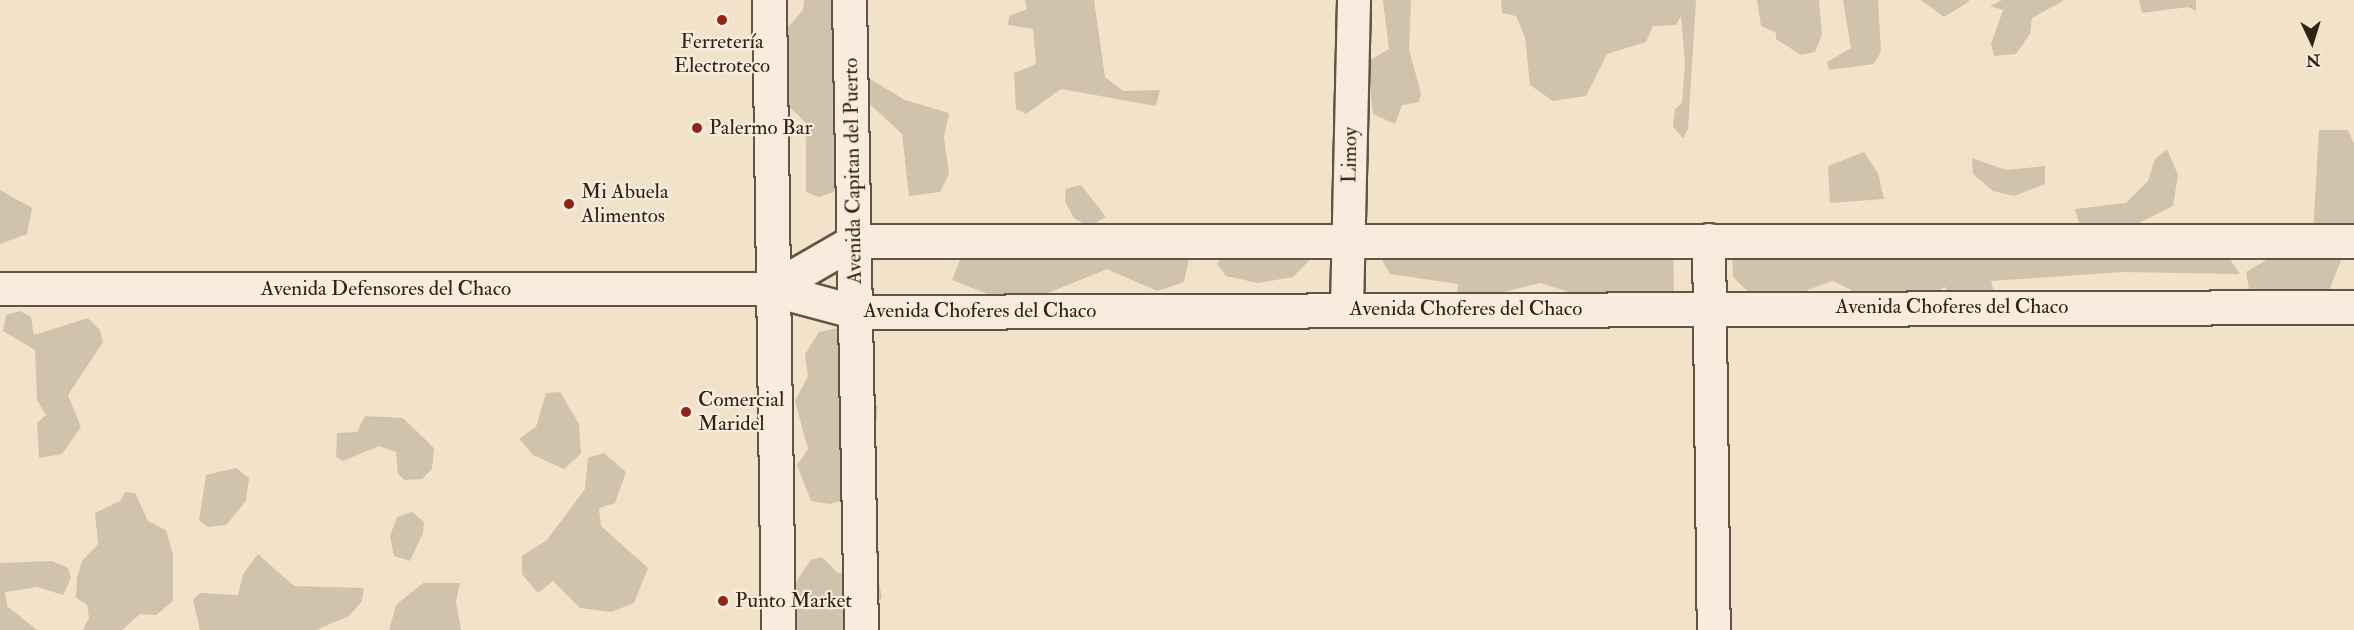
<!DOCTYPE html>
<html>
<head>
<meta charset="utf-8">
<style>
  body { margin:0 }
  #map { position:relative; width:2354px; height:630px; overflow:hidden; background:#f2e2ca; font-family:"IM FELL Double Pica",serif }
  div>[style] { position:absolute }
  .green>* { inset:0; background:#d1c2ab }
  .roads { filter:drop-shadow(2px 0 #605442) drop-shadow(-2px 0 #605442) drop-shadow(0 2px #605442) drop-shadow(0 -2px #605442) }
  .street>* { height:32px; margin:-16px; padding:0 16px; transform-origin:16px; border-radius:16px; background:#f7ecdd }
  .secondary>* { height:33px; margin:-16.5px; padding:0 16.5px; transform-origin:16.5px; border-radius:16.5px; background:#f7ecdd }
  .dots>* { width:16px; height:16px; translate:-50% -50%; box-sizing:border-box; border:3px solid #f7ecdd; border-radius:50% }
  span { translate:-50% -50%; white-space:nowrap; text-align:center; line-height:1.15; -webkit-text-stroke:4.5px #f7ecdd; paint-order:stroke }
  .poi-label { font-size:21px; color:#2f2414 }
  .left { translate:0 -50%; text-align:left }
  .street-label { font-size:21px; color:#2f2414 }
  .north { position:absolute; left:2282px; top:12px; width:60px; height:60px; -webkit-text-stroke:4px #f7ecdd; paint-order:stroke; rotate:176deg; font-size:16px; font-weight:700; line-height:24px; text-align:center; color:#2f2414 }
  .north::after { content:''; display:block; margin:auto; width:21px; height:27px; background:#2f2414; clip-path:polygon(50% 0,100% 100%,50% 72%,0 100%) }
</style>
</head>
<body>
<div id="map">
  <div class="green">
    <div style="clip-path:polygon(804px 0,832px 0,838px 39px,840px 94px,834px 143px,841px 169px,834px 192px,819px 197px,806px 192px,806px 123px,771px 89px,770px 47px,803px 10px)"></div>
    <div style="clip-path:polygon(1025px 0,1094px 0,1105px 77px,1123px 91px,1160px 90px,1156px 106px,1061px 89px,1026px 114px,1016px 109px,1014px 73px,1036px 64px,1033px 29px,1008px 25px,1009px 16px,1027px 9px)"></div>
    <div style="clip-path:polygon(1383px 0,1411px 0,1409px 50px,1421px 93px,1419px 102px,1402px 105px,1395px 124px,1373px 114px,1367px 62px,1389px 49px)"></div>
    <div style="clip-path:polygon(1501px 0,1696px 0,1688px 129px,1683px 138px,1673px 127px,1675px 109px,1682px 103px,1685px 63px,1681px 16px,1676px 25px,1653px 26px,1646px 42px,1607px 54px,1586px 96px,1553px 101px,1530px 85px,1525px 37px,1516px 16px,1502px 13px)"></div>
    <div style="clip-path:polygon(1757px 0,1819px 0,1822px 35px,1815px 52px,1801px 55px,1776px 39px,1776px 33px,1761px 26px)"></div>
    <div style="clip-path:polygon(1843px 0,1878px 0,1881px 51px,1874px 64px,1829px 70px,1827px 62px,1851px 48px)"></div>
    <div style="clip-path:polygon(1921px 0,1968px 0,1970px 1px,1944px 17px)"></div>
    <div style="clip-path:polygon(2002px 0,2062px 0,2063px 1px,2032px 18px,2030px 34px,2016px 54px,1994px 56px,1991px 44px,2003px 10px,1990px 6px)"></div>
    <div style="clip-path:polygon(2139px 0,2196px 0,2196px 11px,2188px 7px,2142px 13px)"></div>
    <div style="clip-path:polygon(870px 79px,905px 100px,949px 113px,944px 137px,949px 174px,940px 192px,909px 196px,902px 134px,862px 97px)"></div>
    <div style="clip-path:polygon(2319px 130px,2348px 130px,2354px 144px,2354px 228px,2330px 288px,2319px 297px,2250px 295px,2246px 272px,2277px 254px,2312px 251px)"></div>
    <div style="clip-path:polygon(2167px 149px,2178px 175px,2173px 206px,2137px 224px,2082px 232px,2075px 209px,2126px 203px,2148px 181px,2155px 159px)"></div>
    <div style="clip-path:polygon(1864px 152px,1878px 173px,1884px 199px,1830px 203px,1828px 166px)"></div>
    <div style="clip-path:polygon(1972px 158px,2006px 170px,2045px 166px,2045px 184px,2014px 196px,1993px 191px,1973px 174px)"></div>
    <div style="clip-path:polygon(1081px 185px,1106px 217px,1089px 227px,1074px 218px,1065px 202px,1066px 189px)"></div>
    <div style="clip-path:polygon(0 190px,32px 208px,27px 234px,0 244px)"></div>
    <div style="clip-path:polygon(1654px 223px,1673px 240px,1674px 293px,1619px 308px,1540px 283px,1455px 304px,1458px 284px,1390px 274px,1377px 251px)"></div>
    <div style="clip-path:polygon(1285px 248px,1309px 261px,1293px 277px,1258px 283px,1226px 276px,1217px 264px,1223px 256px)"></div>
    <div style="clip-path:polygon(1732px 250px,2225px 252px,2240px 274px,2123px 272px,1991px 281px,1998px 307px,1962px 317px,1945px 287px,1896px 313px,1870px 313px,1851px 290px,1833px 281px,1807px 290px,1804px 314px,1774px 317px,1733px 277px)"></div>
    <div style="clip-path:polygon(1190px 254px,1184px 282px,1157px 291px,1107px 269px,1031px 300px,1003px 300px,952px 280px,962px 255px)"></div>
    <div style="clip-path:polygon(20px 311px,31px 317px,34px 335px,88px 318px,100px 330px,103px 342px,68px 395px,81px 427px,62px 454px,39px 458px,37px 423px,46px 415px,37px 400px,35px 350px,3px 331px,6px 315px)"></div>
    <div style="clip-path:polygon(838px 328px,843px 380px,857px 397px,878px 406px,874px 443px,848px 463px,851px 498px,830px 504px,811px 501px,797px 465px,808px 449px,795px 401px,808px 376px,805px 354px,819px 332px)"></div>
    <div style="clip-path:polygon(560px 392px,579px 424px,581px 454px,564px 469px,533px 455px,519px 439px,536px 427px,546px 393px)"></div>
    <div style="clip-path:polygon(365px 416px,403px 418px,434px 448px,432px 469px,422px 479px,405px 480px,398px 474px,396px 452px,379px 446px,343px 461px,336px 457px,337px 433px,357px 432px)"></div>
    <div style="clip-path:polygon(604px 453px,626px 472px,615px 503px,599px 508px,601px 526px,648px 568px,634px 603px,611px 612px,580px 608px,553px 581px,538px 593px,522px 574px,522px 556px,547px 540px,585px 489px,588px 458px)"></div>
    <div style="clip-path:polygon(236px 468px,249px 478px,246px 501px,226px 525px,207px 527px,199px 520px,206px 475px)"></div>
    <div style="clip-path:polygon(125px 492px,135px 493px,148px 521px,166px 530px,173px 555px,173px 601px,156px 615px,140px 614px,122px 630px,83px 630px,89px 618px,87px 605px,76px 598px,77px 578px,82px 561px,98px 544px,95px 513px,120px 501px)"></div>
    <div style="clip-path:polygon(412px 512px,424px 522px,423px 533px,410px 561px,394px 556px,390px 536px,397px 517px)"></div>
    <div style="clip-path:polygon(258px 554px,294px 586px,364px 588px,362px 601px,349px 616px,316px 630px,200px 630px,193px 600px,200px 593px,238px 595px,243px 574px)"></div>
    <div style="clip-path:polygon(822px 557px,838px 573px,868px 572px,879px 583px,882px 598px,861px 616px,856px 630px,796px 630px,789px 621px,789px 597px,799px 577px,811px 560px)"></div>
    <div style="clip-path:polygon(52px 561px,68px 568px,71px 578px,63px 595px,37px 587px,5px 592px,7px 606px,37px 630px,0 630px,0 563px)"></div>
    <div style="clip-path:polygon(423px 583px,460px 583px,456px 602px,461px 630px,389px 630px,396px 605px)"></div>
  </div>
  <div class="roads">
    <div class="street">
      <div style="left:1709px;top:240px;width:390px;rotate:89.3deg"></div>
      <div style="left:0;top:289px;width:771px"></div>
      <div style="left:1347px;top:309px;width:309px;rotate:-88.7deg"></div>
    </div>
    <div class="secondary">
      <div style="left:769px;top:0;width:630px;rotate:89.18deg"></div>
      <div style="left:849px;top:0;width:630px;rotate:88.91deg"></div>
      <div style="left:771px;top:289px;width:96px;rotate:-30deg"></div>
      <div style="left:854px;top:241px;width:1500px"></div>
      <div style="left:771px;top:289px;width:88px;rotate:15.1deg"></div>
      <div style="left:856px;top:312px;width:1498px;rotate:-0.19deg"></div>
    </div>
  </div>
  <div class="dots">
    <div style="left:722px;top:20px;background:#8f2418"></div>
    <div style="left:697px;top:128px;background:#8f2418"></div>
    <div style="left:569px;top:204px;background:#8f2418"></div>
    <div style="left:686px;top:412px;background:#8f2418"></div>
    <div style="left:723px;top:601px;background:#8f2418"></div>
  </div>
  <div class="poi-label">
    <span style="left:722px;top:54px">Ferretería<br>Electroteco</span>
    <span class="left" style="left:709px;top:128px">Palermo Bar</span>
    <span class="left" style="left:581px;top:204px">Mi Abuela<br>Alimentos</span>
    <span class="left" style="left:698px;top:412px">Comercial<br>Maridel</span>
    <span class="left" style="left:735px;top:601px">Punto Market</span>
  </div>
  <div class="street-label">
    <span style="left:1350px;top:155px;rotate:-89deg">Limoy</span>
    <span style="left:853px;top:171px;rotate:-91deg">Avenida Capitan del Puerto</span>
    <span style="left:386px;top:289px">Avenida Defensores del Chaco</span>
    <span style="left:1952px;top:307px">Avenida Choferes del Chaco</span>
    <span style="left:1466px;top:309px">Avenida Choferes del Chaco</span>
    <span style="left:980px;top:311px">Avenida Choferes del Chaco</span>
  </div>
  <div class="north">N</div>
</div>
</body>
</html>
